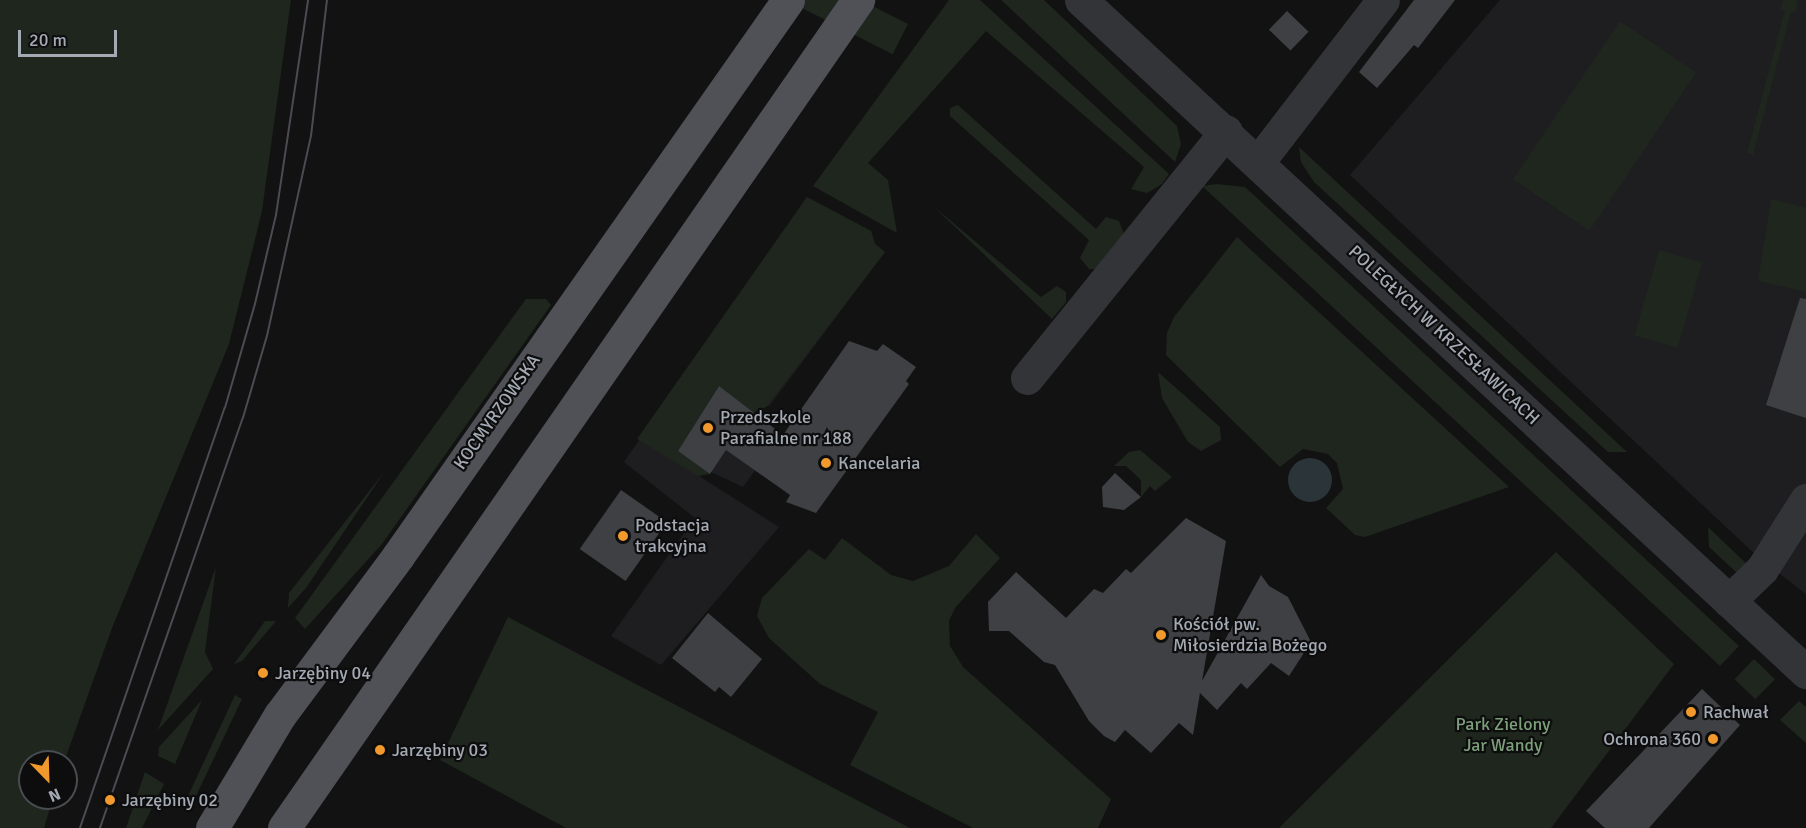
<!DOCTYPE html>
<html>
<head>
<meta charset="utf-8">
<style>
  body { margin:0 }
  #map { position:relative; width:1806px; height:828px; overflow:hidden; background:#121213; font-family:Signika,sans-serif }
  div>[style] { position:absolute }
  .built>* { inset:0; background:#1e1e20 }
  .green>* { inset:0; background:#1e261e; transform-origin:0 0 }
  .water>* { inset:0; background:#2a3439 }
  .round { border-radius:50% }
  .building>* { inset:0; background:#3e4043; transform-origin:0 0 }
  .minor>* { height:33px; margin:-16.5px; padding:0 16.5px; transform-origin:16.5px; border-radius:16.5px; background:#333438 }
  .major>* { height:33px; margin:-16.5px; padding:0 16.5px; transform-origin:16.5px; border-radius:16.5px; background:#4f5157 }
  .tram>* { height:1.5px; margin:-0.75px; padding:0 0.75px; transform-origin:0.75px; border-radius:0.75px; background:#4a4c51 }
  .dots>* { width:16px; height:16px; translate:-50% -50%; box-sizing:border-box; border:3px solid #0d0d0e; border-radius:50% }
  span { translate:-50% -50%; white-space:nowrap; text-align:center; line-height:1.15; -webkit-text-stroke:4.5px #0d0d0e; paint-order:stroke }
  .street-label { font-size:18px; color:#a3aab4 }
  .poi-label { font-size:18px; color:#a3aab4 }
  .left { translate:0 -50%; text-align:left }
  .right { translate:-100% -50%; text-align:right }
  .park-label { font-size:18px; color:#7c9f7a }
  .north { position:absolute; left:18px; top:750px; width:60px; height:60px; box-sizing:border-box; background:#0d0d0e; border:2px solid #494c50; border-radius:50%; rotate:157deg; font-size:16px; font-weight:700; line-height:24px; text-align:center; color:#a3aab4 }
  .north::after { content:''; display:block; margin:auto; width:21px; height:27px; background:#f1992c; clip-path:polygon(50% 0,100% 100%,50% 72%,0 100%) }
  .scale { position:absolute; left:18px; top:30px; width:99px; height:27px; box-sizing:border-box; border:3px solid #a3aab4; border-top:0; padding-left:8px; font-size:18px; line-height:21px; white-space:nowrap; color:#a3aab4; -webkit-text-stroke:4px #0d0d0e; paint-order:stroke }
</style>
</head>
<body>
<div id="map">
  <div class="built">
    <div style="clip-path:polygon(1500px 0,1806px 0,1806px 594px,1758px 557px,1350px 175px)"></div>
    <div style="clip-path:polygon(807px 197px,871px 231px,875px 244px,885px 252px,770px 405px,754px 413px,775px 443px,743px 487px,711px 472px,699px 476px,779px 527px,661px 665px,611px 636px,695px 518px,624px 462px)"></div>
  </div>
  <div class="green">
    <div style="clip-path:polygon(0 0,291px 0,262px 211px,229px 344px,112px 628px,64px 762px,30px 762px,30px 798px,53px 798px,44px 828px,0 828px)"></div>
    <div style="clip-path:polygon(949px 0,980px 0,1169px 174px,1162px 184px,1147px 193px,1131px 189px,1144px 167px,986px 31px,868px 163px,888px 180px,897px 233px,813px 186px)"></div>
    <div style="clip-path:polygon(1001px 0,1044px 0,1177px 126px,1181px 144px,1175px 162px)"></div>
    <div style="clip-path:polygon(1783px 0,1798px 0,1795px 13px,1791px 12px,1753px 155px,1747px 153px,1785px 10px,1781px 9px)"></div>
    <div style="left:1620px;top:21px;width:92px;height:191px;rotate:34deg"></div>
    <div style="left:908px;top:24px;width:34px;height:637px;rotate:117deg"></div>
    <div style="clip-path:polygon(958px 105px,1096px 229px,1106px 217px,1119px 221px,1124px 234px,1097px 269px,1089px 269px,1080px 258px,1089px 240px,950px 116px,950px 108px)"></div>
    <div style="clip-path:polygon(1299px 147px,1627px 452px,1608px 452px,1314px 182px,1301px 162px)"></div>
    <div style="clip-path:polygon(1217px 184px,1245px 187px,1739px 646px,1720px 666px,1202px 186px)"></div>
    <div style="clip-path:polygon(807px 197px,871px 231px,875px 244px,885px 252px,766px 407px,753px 412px,718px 386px,678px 451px,710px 474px,698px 476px,637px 439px)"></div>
    <div style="clip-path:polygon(1771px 199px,1806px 208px,1806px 292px,1758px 281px)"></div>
    <div style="clip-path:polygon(932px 205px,1041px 297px,1057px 286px,1066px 292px,1066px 302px,1052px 319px)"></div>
    <div style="clip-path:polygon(1237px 237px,1509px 487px,1365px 537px,1355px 535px,1326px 508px,1343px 489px,1337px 463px,1328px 454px,1303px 449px,1280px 467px,1166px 355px,1167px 333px,1174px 317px)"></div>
    <div style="left:1659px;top:250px;width:45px;height:89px;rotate:16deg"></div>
    <div style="clip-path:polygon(526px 299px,546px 299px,551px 305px,382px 544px,305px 629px,295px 618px)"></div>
    <div style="clip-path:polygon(1158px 372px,1220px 427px,1221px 440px,1201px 451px,1188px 442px,1162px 398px)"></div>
    <div style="clip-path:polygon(1140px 450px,1172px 477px,1155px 491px,1150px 486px,1141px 497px,1141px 480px,1126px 466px,1114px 466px,1129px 452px)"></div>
    <div style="clip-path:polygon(385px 471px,306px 588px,288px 608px,289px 593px)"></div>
    <div style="clip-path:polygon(1708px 527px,1750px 567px,1737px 573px,1709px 547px)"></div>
    <div style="clip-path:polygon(976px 534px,1000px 558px,955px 608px,949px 621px,950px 646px,963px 667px,1111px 799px,1098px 828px,973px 828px,850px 765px,878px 712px,820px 684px,769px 638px,757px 616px,762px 598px,809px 549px,825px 560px,842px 538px,891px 575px,913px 581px,949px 566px)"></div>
    <div style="clip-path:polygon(1556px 552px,1674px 664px,1551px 828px,1279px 828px)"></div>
    <div style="clip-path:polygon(216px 567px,205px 652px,213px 669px,158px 730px)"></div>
    <div style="clip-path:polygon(508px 617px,910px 828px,566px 828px,440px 760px)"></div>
    <div style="clip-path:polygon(265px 621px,276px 621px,242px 661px,234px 664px)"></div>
    <div style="left:1754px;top:659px;width:29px;height:28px;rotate:44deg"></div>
    <div style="clip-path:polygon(235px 695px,242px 699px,196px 796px,187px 798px)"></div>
    <div style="clip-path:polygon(202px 700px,175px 764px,158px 756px,159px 747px)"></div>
    <div style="clip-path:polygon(1799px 701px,1806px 707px,1806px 743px,1780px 720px)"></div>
    <div style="clip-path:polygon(145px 772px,164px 784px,142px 828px,126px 828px)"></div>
  </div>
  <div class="water">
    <div class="round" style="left:1288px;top:458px;width:44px;height:44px"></div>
  </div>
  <div class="building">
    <div style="clip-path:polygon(1414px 0,1455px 0,1418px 48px,1414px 45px,1377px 88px,1359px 72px)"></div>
    <div style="left:1287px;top:11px;width:30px;height:26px;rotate:44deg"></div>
    <div style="clip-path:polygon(1800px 298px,1806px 299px,1806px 418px,1766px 405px)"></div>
    <div style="clip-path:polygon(849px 341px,877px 351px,883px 344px,916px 367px,906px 381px,909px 384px,816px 513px,786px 502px,790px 495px,726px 450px,710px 474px,678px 451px,719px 386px,783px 435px)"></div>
    <div style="clip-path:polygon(1115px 473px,1141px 497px,1124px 510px,1103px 507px,1102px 487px)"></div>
    <div style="left:621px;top:490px;width:56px;height:72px;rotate:35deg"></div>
    <div style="clip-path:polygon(1186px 518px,1226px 541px,1202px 681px,1261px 575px,1269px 586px,1288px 597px,1311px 642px,1289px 676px,1271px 663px,1247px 689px,1241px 683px,1217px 710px,1200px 693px,1193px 735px,1179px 723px,1151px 753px,1125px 730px,1115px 742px,1104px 736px,1089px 721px,1055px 665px,1044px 662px,1009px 631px,989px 631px,988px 602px,1016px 572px,1066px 618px,1094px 589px,1103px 593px,1126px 569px,1131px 573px)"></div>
    <div style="clip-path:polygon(708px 613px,762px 659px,731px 697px,719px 687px,715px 692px,672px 658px)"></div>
    <div style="clip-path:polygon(1702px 689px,1740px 725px,1649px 828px,1605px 828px,1586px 811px)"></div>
  </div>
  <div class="minor">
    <div style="left:1081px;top:0;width:989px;rotate:42.83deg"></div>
    <div style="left:1259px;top:161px;width:203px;rotate:-52.4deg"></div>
    <div style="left:1027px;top:378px;width:317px;rotate:-51.1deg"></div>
    <div style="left:1729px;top:601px;width:46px;rotate:-44.1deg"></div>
    <div style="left:1762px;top:569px;width:82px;rotate:-57.5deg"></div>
  </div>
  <div class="major">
    <div style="left:212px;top:828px;width:132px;rotate:-59deg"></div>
    <div style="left:280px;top:715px;width:198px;rotate:-53.4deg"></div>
    <div style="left:398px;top:556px;width:679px;rotate:-54.95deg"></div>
    <div style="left:284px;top:828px;width:1008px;rotate:-55.27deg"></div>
  </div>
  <div class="tram">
    <div style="left:80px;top:828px;width:444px;rotate:-71deg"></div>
    <div style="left:225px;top:408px;width:108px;rotate:-73.9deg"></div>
    <div style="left:255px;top:304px;width:91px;rotate:-76.7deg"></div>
    <div style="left:276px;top:215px;width:217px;rotate:-81.5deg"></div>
    <div style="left:100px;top:828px;width:434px;rotate:-70.8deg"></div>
    <div style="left:243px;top:418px;width:85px;rotate:-73.7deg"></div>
    <div style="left:267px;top:336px;width:205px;rotate:-77.6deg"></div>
    <div style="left:311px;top:136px;width:137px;rotate:-83.3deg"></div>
  </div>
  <div class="dots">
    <div style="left:708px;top:428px;background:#f1992c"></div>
    <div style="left:826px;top:463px;background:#f1992c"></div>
    <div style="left:623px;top:536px;background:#f1992c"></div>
    <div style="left:1161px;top:635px;background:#f1992c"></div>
    <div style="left:263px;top:673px;background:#f1992c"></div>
    <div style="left:1691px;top:712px;background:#f1992c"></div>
    <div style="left:1713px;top:739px;background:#f1992c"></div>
    <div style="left:380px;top:750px;background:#f1992c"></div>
    <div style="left:110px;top:800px;background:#f1992c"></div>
  </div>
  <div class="street-label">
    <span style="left:1444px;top:335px;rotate:43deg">POLEGŁYCH W KRZESŁAWICACH</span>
    <span style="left:497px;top:412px;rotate:-55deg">KOCMYRZOWSKA</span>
  </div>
  <div class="poi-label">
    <span class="left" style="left:720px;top:428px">Przedszkole<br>Parafialne nr 188</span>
    <span class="left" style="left:838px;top:463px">Kancelaria</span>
    <span class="left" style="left:635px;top:536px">Podstacja<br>trakcyjna</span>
    <span class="left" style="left:1173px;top:635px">Kościół pw.<br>Miłosierdzia Bożego</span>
    <span class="left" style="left:275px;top:673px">Jarzębiny 04</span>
    <span class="left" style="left:1703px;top:712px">Rachwał</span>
    <span class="right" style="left:1701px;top:739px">Ochrona 360</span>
    <span class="left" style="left:392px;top:750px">Jarzębiny 03</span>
    <span class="left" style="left:122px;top:800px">Jarzębiny 02</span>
  </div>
  <div class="park-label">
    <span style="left:1503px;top:735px">Park Zielony<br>Jar Wandy</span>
  </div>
  <div class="north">N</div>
  <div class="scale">20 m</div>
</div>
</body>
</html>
